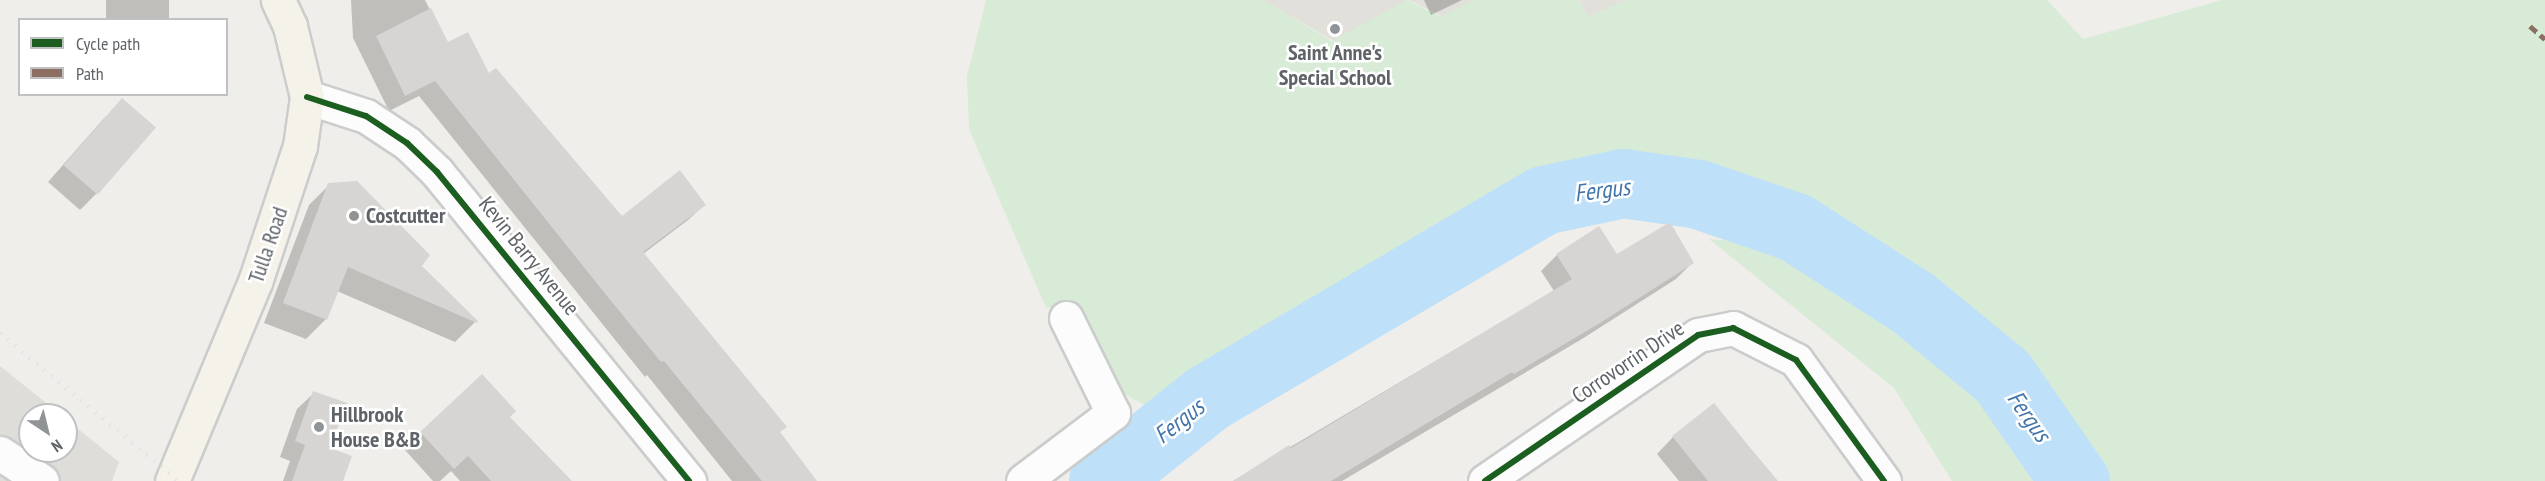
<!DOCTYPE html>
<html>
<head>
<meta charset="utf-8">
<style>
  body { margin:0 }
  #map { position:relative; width:2545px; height:481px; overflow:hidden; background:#efeeea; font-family:"PT Sans Narrow",sans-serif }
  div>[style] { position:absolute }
  .industrial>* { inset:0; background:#dfddda }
  .education>* { inset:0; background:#e2e0da }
  .green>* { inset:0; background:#d8ebd6 }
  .shadow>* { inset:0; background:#0003; transform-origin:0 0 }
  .river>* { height:69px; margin:-34.5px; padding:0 34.5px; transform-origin:34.5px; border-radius:34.5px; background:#bfe0f9 }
  .building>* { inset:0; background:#d6d5d3; transform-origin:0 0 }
  .roads { filter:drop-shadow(2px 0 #cbcccc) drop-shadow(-2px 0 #cbcccc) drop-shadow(0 2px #cbcccc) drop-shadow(0 -2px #cbcccc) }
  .minor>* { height:33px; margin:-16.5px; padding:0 16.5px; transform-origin:16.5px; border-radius:16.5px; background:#fdfcfc }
  .major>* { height:33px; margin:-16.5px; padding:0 16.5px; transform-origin:16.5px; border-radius:16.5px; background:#f4f2e9 }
  .rail>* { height:4.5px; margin-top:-2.25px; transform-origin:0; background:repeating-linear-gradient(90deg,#e4e4e4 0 1.5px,transparent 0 9.5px) }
  .quiet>* { height:4.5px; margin-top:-2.25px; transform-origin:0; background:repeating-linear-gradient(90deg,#8d6e63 0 9px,transparent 0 13.5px) }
  .cycleway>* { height:6px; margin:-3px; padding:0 3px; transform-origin:3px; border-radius:3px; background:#1b5e20 }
  .dots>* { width:16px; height:16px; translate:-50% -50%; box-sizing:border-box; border:3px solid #fff; border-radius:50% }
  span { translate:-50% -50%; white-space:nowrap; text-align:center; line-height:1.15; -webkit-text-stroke:5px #fff; paint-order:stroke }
  .poi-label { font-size:22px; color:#5f6368; font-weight:700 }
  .left { translate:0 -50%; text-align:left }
  .street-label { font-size:22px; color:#5f6368 }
  .water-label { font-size:24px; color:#4174aa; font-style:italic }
  .legend { position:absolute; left:18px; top:18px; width:210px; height:78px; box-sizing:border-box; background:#fff; border:2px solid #bfc1c3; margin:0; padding:8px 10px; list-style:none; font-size:18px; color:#5f6368 }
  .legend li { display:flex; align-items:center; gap:12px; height:30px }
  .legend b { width:30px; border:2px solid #bfc1c3 }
  .north { position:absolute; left:18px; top:403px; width:60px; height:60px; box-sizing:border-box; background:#fff; border:2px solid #bfc1c3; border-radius:50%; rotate:145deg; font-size:16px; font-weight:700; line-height:24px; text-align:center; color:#5f6368 }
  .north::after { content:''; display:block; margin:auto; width:21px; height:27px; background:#919496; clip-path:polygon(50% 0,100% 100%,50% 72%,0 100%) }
</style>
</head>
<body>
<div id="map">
  <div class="industrial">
    <div style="clip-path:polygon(0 366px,61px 415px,30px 415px,30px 451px,66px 451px,66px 419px,119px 462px,112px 481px,0 481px)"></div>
  </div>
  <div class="education">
    <div style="clip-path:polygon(1262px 0,1476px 0,1443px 17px,1409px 0,1334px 41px)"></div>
    <div style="clip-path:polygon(1579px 0,1627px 0,1587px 18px)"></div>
  </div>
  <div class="green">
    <div style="clip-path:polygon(986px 0,1263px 0,1332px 41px,1407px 0,1441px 17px,1473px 0,1579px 0,1588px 17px,1627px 0,2047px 0,2083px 39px,2222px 0,2545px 0,2545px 481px,1952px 481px,1894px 388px,1709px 239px,1792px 246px,1579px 204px,1190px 430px,1117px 390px,1076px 301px,1046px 308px,969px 129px,967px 76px)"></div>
  </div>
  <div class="shadow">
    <div style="left:106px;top:0;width:63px;height:20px"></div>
    <div style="clip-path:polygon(351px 0,425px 0,447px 44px,488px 76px,622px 218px,704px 205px,688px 220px,643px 254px,815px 481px,732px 481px,647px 375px,645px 377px,419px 96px,389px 111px,353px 38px)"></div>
    <div style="clip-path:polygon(1424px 0,1462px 0,1431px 15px)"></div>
    <div style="clip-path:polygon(106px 116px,96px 194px,80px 210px,48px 182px)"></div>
    <div style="clip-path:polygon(329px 185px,476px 321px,455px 342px,337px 291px,326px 319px,306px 339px,264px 323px,309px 205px)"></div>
    <div style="clip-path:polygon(1557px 255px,1617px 256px,1692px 263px,1676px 279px,1582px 339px,1342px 481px,1233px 481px,1554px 291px,1541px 271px)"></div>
    <div style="clip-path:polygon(482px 376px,509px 417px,570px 481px,460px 481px,451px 471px,440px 481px,433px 481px,405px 450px)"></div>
    <div style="clip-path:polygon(314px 393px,328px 449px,342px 481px,283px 481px,290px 461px,280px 457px,297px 409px)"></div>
    <div style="clip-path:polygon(1673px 437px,1775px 481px,1679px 481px,1657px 454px)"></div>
  </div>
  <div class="river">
    <div style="left:1103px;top:481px;width:133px;rotate:-38.6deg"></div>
    <div style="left:1207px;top:398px;width:390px;rotate:-30.5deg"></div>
    <div style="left:1543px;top:200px;width:82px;rotate:-12deg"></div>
    <div style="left:1623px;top:183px;width:76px;rotate:8.3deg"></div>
    <div style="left:1698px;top:194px;width:102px;rotate:18.8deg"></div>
    <div style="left:1795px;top:227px;width:139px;rotate:32.7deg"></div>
    <div style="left:1912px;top:302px;width:117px;rotate:39.4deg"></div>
    <div style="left:2002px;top:376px;width:128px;rotate:55.2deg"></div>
  </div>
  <div class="building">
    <div style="clip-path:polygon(431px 8px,448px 42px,468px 32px,489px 73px,496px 68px,622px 216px,680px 170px,706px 205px,643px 252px,787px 427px,780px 432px,817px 481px,762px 481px,664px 361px,661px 362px,607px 296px,435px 81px,405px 96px,376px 36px)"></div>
    <div style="left:122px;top:98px;width:45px;height:89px;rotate:41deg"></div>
    <div style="clip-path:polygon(357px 181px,430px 255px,422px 266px,478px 321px,477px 323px,348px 267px,327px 320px,283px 303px,328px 183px)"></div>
    <div style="clip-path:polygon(1670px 222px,1694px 263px,1600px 323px,1514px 374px,1512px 372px,1331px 481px,1233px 481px,1289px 445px,1291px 448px,1346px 415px,1572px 279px,1556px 254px,1599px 226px,1617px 254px)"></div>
    <div style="clip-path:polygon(482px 374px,516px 411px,510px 417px,572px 481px,491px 481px,468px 456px,454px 469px,420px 432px)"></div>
    <div style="clip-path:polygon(313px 391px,347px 403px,330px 448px,352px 456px,343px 481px,292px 481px,305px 445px,295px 441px)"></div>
    <div style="clip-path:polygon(1714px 403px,1752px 450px,1778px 481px,1708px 481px,1672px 436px)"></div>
  </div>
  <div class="roads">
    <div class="minor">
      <div style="left:307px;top:97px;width:62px;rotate:17.9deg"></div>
      <div style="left:366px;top:116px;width:49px;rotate:33.4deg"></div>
      <div style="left:407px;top:143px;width:42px;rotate:44deg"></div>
      <div style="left:437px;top:172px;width:399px;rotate:50.8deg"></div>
      <div style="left:0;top:453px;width:50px;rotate:33.7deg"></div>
      <div style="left:1023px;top:481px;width:113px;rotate:-37.1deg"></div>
      <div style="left:1113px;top:413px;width:106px;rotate:-116.3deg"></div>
      <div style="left:1485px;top:481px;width:258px;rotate:-34.4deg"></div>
      <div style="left:1698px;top:335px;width:36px;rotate:-11deg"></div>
      <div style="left:1733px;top:328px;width:71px;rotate:26.9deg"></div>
      <div style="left:1796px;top:360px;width:150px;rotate:54deg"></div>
    </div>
    <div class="major">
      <div style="left:172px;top:481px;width:216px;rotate:-67.4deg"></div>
      <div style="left:255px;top:282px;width:143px;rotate:-71.7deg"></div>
      <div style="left:300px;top:146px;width:49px;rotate:-81.9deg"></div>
      <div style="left:307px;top:97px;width:73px;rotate:-103.5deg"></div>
      <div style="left:290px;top:26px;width:29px;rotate:-115deg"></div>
    </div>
  </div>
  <div class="rail">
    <div style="left:0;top:333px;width:232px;rotate:39.6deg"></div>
  </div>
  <div class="quiet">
    <div style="left:2530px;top:26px;width:20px;rotate:41deg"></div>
  </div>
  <div class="cycleway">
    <div style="left:307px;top:97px;width:62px;rotate:17.9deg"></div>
    <div style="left:366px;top:116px;width:49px;rotate:33.4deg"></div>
    <div style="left:407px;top:143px;width:42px;rotate:44deg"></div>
    <div style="left:437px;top:172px;width:399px;rotate:50.8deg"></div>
    <div style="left:1485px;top:481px;width:258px;rotate:-34.4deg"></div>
    <div style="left:1698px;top:335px;width:36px;rotate:-11deg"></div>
    <div style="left:1733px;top:328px;width:71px;rotate:26.9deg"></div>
    <div style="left:1796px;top:360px;width:150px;rotate:54deg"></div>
  </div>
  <div class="dots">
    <div style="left:1335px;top:29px;background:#919496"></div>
    <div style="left:354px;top:216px;background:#919496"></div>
    <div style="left:319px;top:427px;background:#919496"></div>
  </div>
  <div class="poi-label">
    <span style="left:1335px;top:65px">Saint Anne's<br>Special School</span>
    <span class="left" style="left:366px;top:216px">Costcutter</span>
    <span class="left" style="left:331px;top:427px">Hillbrook<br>House B&amp;B</span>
  </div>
  <div class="street-label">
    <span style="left:268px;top:245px;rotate:-71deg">Tulla Road</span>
    <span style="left:529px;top:256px;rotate:51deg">Kevin Barry Avenue</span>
    <span style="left:1628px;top:362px;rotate:-34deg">Corrovorrin Drive</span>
  </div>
  <div class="water-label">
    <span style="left:1602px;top:190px;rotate:-7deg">Fergus</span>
    <span style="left:2029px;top:416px;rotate:55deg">Fergus</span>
    <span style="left:1179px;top:421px;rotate:-38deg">Fergus</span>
  </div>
  <ul class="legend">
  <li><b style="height:8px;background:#1b5e20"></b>Cycle path</li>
  <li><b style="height:8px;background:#8d6e63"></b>Path</li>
  </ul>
  <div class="north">N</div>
</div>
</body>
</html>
